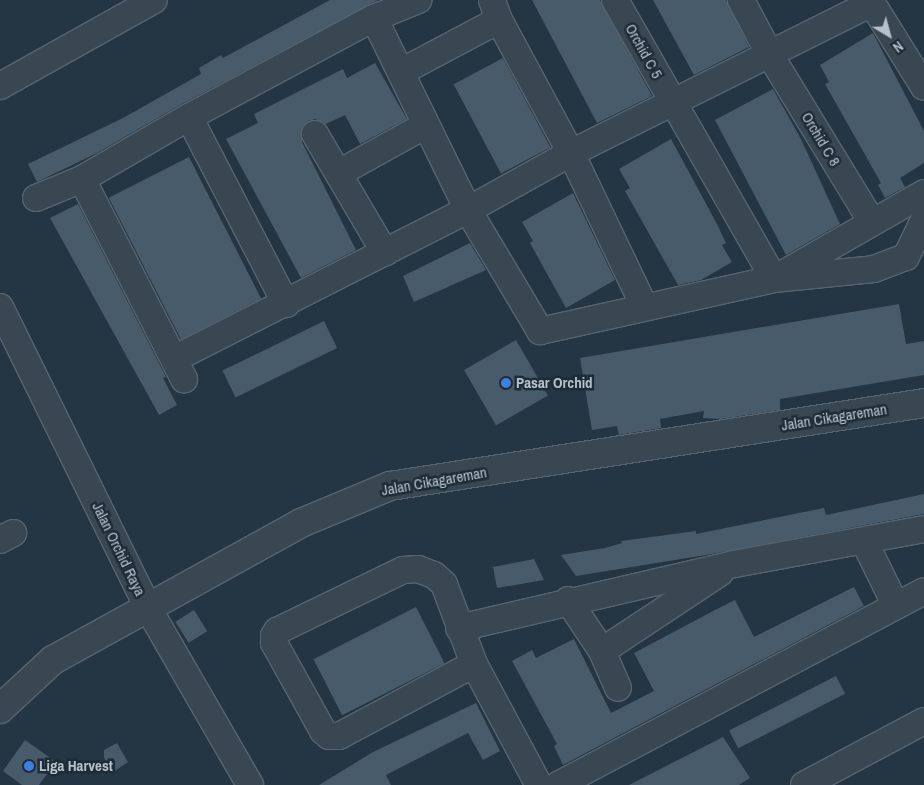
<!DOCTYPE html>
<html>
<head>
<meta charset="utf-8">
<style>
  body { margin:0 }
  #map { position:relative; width:924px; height:785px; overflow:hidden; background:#243544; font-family:"Archivo Narrow",sans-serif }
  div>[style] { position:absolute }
  .building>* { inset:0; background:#485b6a; transform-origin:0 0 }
  .roads { filter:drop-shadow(1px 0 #576470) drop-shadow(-1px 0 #576470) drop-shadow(0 1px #576470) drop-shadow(0 -1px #576470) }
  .minor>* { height:26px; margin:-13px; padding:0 13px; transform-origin:13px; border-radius:13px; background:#394753 }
  .tertiary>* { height:28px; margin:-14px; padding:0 14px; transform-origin:14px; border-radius:14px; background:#394753 }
  .dots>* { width:14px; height:14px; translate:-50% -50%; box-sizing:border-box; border:2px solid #1e2c38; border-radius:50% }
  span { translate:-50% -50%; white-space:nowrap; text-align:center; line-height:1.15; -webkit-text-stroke:5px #1e2c38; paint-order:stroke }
  .street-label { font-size:15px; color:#b6c1cd }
  .poi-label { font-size:15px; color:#b6c1cd; font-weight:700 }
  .left { translate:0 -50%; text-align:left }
  .north { position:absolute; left:864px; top:10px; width:50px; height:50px; -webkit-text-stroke:4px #1e2c38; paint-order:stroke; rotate:143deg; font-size:14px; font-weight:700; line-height:20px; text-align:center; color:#b6c1cd }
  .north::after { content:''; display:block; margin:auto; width:18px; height:22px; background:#b6c1cd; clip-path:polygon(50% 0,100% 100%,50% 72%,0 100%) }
</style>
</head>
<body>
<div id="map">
  <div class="building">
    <div style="clip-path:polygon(330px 0,378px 0,182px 104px,97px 153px,37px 182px,28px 164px,123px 118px,201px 74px,199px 68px,221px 55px,223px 58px)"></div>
    <div style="clip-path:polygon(532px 0,600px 0,652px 96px,597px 123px)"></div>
    <div style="clip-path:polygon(653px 0,726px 0,749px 47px,694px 75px)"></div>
    <div style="clip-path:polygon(873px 33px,924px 131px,924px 163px,900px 178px,905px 187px,885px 198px,878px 185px,881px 183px,825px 84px,829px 82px,820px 65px)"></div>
    <div style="left:503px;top:58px;width:101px;height:56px;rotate:62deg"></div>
    <div style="clip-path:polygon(375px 63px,407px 119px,360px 144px,345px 115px,326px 124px,315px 119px,308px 121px,302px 127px,302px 142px,356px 250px,301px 278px,226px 139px,258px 123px,254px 114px,343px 69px,347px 78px)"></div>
    <div style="clip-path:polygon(773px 89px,801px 139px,840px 224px,786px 255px,715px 120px)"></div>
    <div style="clip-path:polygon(671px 139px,717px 224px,726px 243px,722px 245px,732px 262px,701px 280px,678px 285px,625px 191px,630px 188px,619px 169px)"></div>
    <div style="left:189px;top:157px;width:159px;height:90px;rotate:63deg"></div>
    <div style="clip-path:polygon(573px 193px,615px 280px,566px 308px,530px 243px,533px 241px,522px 222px)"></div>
    <div style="clip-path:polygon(78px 204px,166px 377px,163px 378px,177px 405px,159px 415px,50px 218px)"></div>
    <div style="clip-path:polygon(470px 243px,486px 270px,414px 302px,403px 276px)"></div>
    <div style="clip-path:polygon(899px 304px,906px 344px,924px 341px,924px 375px,780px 399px,780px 410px,721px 419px,703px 418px,704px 411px,660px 419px,661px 428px,619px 435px,617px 426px,592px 430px,580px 358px)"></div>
    <div style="left:324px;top:321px;width:30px;height:113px;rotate:64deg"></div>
    <div style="left:516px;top:340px;width:64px;height:60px;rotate:60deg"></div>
    <div style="clip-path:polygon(924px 494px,924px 514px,712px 554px,576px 576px,561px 555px,605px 548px,622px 543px,621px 541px,696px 531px,696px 534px,824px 508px,826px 515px)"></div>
    <div style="clip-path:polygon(534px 559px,544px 580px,497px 588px,493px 567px)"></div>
    <div style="clip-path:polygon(854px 587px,864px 606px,563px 765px,554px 746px,557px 744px,512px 661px,532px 650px,536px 658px,574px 639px,611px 713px,654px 691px,634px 653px,715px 610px,735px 600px,754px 637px)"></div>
    <div style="left:416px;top:607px;width:63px;height:115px;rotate:63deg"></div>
    <div style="left:194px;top:610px;width:25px;height:22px;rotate:58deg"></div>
    <div style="left:836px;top:676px;width:20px;height:120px;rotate:63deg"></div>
    <div style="clip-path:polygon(476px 703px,500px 751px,483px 760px,468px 733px,386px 775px,391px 785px,319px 785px,373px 752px)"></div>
    <div style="clip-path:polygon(723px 737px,750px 778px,739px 785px,629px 785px)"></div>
    <div style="clip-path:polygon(25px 740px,56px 762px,39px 785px,22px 785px,3px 771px)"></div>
    <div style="clip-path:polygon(117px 743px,128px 762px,113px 772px,104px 758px,104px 750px)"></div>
  </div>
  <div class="roads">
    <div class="minor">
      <div style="left:492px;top:0;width:21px;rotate:71deg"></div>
      <div style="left:499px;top:20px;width:151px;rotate:61.6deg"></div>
      <div style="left:571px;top:153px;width:170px;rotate:64.5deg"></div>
      <div style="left:615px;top:0;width:321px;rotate:60.3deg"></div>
      <div style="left:774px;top:279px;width:173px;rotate:-29.8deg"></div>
      <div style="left:741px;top:0;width:62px;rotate:62.2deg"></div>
      <div style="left:770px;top:55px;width:196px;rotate:58.6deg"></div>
      <div style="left:870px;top:0;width:102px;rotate:58.2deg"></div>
      <div style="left:374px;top:18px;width:214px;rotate:63.9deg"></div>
      <div style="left:468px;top:210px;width:141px;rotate:59.2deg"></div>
      <div style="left:540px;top:331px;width:240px;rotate:-12.5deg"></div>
      <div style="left:774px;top:279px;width:100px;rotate:-5.7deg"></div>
      <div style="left:874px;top:269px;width:34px;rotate:-21deg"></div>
      <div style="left:906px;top:257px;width:41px;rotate:-64.1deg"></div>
      <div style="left:401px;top:72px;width:111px;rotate:-28deg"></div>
      <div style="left:0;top:86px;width:176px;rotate:-29.2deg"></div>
      <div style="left:189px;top:117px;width:211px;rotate:62.6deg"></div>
      <div style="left:315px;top:134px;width:138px;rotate:59.5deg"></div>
      <div style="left:339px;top:173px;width:99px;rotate:-28.9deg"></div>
      <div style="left:82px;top:179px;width:225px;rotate:63deg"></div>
      <div style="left:36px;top:198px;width:50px;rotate:-22.4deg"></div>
      <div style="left:82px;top:179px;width:124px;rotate:-30.1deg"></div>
      <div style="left:189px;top:117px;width:210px;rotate:-28.2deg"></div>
      <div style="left:374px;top:18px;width:48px;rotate:-22.2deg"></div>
      <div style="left:0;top:307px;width:335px;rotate:63.8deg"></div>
      <div style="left:148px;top:608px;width:204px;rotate:60deg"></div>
      <div style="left:176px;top:358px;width:327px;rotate:-26.9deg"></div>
      <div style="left:468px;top:210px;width:118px;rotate:-29deg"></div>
      <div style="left:571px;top:153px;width:336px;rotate:-26.5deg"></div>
      <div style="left:0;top:540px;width:15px;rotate:-28deg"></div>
      <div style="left:864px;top:541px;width:72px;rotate:63.8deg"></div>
      <div style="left:568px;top:600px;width:61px;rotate:56.3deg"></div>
      <div style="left:602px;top:651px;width:40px;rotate:66.6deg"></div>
      <div style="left:459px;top:628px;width:282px;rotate:-13.1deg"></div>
      <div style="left:734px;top:564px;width:193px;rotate:-10.4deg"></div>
      <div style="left:602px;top:651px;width:141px;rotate:-33.5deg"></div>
      <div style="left:474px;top:664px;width:153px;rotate:151.9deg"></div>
      <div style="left:339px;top:736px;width:10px;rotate:180deg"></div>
      <div style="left:329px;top:736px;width:8px;rotate:-140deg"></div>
      <div style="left:323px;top:731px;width:101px;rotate:-119.1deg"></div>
      <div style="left:274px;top:643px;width:7px;rotate:-90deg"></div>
      <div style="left:274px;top:636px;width:6px;rotate:-59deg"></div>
      <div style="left:277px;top:631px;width:140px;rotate:-25.8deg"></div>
      <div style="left:403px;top:570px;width:15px;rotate:-4deg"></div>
      <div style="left:418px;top:569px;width:17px;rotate:21deg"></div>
      <div style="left:434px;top:575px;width:13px;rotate:42deg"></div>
      <div style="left:444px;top:584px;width:85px;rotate:69.4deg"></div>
      <div style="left:474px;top:664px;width:137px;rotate:61.8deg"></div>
      <div style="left:558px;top:785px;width:414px;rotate:-27.9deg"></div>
      <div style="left:804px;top:785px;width:136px;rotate:-28.1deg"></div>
    </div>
    <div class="tertiary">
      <div style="left:0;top:709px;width:72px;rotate:-42.8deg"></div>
      <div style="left:53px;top:660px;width:283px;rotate:-28.9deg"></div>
      <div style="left:301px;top:523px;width:96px;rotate:-22.6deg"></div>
      <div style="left:390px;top:486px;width:540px;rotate:-8.83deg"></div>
    </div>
  </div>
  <div class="dots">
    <div style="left:506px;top:383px;background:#3f7fe0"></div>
    <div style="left:29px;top:766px;background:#3f7fe0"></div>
  </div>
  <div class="street-label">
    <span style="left:644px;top:51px;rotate:61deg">Orchid C 5</span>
    <span style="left:821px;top:139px;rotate:59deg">Orchid C 8</span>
    <span style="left:834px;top:417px;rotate:-9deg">Jalan Cikagareman</span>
    <span style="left:434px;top:481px;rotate:-10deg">Jalan Cikagareman</span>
    <span style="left:119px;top:549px;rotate:64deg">Jalan Orchid Raya</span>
  </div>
  <div class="poi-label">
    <span class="left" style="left:516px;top:383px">Pasar Orchid</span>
    <span class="left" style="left:39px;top:766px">Liga Harvest</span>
  </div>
  <div class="north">N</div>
</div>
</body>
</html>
